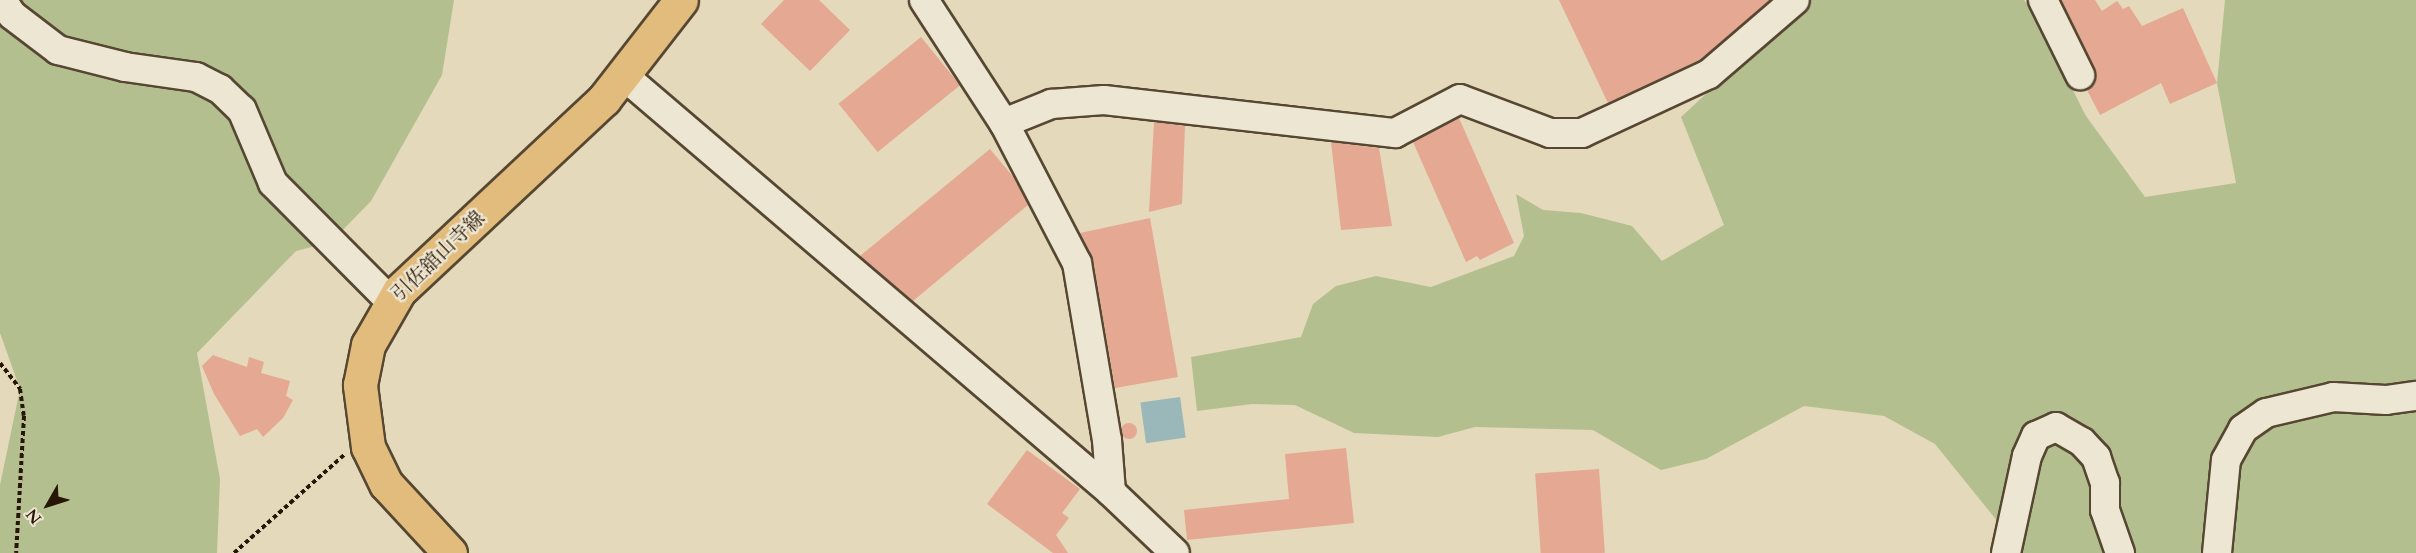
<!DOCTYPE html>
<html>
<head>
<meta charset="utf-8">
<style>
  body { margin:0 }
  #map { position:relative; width:2416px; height:553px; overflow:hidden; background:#e4d9ba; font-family:Cardo,"Noto Serif JP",serif }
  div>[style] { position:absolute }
  .green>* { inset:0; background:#b4bf90 }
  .water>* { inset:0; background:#9ab7ba; transform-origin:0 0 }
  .building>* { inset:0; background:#e5a892; transform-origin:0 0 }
  .round { border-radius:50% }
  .path>* { height:4px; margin-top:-2px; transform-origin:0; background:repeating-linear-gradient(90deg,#271605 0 4.5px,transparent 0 7.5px) }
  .roads { filter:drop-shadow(2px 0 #564732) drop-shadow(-2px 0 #564732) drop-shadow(0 2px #564732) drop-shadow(0 -2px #564732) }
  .minor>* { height:28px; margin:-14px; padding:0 14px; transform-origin:14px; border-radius:14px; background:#ede6d2 }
  .major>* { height:33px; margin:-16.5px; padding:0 16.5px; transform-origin:16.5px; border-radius:16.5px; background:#e2bc7d }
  span { translate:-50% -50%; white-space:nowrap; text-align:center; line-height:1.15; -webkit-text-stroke:4.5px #ede6d2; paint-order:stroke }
  .street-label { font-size:20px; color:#271605 }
  .north { position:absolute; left:18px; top:475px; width:60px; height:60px; -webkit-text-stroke:4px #ede6d2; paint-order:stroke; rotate:231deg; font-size:16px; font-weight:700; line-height:24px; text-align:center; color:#271605 }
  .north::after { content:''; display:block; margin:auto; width:21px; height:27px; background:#271605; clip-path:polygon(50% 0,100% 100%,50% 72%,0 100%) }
</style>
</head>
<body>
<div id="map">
  <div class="green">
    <div style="clip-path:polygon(0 0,454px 0,442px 75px,371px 201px,331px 242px,296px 251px,197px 353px,220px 479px,217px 553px,0 553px,0 485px,20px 389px,0 333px)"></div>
    <div style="clip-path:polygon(1808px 0,2024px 0,2033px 12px,2086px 116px,2145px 197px,2236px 183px,2217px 83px,2225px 0,2416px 0,2416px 553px,2023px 553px,1935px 444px,1884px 416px,1804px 406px,1706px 459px,1661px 470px,1593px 430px,1475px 427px,1438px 437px,1354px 433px,1295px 405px,1252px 404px,1197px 411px,1191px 357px,1301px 337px,1313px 304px,1336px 286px,1376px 276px,1431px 287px,1514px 256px,1524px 236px,1516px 194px,1543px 210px,1581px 213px,1632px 226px,1662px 261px,1724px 225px,1681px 117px)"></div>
  </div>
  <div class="water">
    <div style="left:1180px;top:397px;width:41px;height:40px;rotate:82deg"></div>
  </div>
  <div class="building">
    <div style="clip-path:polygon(784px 0,819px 0,850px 30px,810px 71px,761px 24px)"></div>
    <div style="clip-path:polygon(1559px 0,1770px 0,1700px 60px,1608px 103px)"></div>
    <div style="clip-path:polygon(2061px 0,2095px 0,2102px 11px,2117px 1px,2123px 9px,2129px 6px,2142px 26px,2183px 8px,2217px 83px,2170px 104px,2161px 83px,2100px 115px,2087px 90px,2094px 84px,2095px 68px)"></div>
    <div style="left:921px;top:37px;width:62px;height:106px;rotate:51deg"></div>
    <div style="clip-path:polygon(1459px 118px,1514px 243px,1480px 260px,1477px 256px,1466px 262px,1413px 142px)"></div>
    <div style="clip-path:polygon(1154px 122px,1185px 126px,1182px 204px,1149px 212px)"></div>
    <div style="clip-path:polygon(1331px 142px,1379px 148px,1392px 226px,1341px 230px)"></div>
    <div style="clip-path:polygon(990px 149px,1014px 178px,1028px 205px,913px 301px,860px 256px)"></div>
    <div style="clip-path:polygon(1150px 218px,1178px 377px,1115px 388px,1093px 260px,1080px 233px)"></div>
    <div style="clip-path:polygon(213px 355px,247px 367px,249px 357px,264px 362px,261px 373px,290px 381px,286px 396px,293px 400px,283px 418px,263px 437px,257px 429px,240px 436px,214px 394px,202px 366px)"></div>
    <div class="round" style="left:1121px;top:423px;width:16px;height:16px"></div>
    <div style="clip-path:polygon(1346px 448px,1354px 523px,1187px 540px,1184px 510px,1289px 499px,1285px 454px)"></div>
    <div style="clip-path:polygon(1027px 450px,1080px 489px,1062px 513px,1069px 518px,1056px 535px,1068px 553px,1053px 553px,987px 504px)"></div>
    <div style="left:1599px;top:469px;width:84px;height:64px;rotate:86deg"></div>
  </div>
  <div class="path">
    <div style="left:0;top:363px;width:33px;rotate:52deg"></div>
    <div style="left:20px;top:389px;width:27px;rotate:82deg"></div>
    <div style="left:24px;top:416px;width:137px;rotate:93.3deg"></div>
    <div style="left:234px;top:553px;width:149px;rotate:-41.7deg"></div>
  </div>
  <div class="roads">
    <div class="minor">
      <div style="left:2px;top:0;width:18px;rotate:56deg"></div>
      <div style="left:12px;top:15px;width:58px;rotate:37.3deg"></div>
      <div style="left:58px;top:50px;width:69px;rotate:14.2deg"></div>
      <div style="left:125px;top:67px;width:72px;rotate:8deg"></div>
      <div style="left:196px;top:77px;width:27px;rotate:27deg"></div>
      <div style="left:220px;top:89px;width:30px;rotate:44deg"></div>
      <div style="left:242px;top:110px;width:79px;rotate:67deg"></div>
      <div style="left:273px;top:183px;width:168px;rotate:45.2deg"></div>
      <div style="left:924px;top:0;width:147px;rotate:57deg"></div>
      <div style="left:1004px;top:123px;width:158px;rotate:62.5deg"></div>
      <div style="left:1077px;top:263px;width:180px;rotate:80.4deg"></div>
      <div style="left:1107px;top:440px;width:52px;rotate:85.6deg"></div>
      <div style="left:2043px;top:0;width:84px;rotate:63.7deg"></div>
      <div style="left:624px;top:76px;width:640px;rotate:40.5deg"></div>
      <div style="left:1111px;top:492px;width:88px;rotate:43.6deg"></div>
      <div style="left:1004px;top:123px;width:51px;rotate:-22deg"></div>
      <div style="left:1051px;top:104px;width:53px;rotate:-4.3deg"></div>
      <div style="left:1104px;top:100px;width:293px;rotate:6.5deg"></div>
      <div style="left:1395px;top:133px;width:73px;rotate:-27.6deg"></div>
      <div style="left:1460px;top:99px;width:96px;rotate:20.7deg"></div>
      <div style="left:1550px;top:133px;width:32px"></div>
      <div style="left:1582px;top:133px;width:140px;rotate:-24.9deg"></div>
      <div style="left:1709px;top:74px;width:113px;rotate:-40.7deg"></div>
      <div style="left:2006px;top:553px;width:99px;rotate:-77.8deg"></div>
      <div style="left:2027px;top:456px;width:22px;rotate:-66deg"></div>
      <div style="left:2036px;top:436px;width:22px;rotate:-24deg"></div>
      <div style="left:2056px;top:427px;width:30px;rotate:30deg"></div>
      <div style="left:2082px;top:442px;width:21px;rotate:47deg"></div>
      <div style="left:2096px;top:457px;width:28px;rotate:71deg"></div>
      <div style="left:2105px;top:483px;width:27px;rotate:90deg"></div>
      <div style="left:2105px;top:510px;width:46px;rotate:70.8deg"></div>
      <div style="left:2217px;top:553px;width:93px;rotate:-84.5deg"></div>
      <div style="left:2226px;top:460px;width:35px;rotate:-61deg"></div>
      <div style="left:2243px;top:429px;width:28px;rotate:-35deg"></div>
      <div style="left:2266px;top:413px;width:69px;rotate:-13.4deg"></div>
      <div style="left:2333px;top:397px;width:53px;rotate:3.2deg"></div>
      <div style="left:2386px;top:400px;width:30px;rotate:-8deg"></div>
    </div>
    <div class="major">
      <div style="left:450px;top:553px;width:94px;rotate:-132.8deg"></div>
      <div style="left:386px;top:484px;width:41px;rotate:-115.9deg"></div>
      <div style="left:368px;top:447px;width:63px;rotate:-97.4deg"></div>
      <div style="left:360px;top:385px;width:41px;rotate:-78.7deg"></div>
      <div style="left:368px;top:345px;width:62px;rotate:-60.1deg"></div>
      <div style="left:399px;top:291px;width:281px;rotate:-43.1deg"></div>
      <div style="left:604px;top:99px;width:125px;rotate:-52.1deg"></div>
    </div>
  </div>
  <div class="street-label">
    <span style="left:438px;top:256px;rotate:-44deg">引佐舘山寺線</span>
  </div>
  <div class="north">N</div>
</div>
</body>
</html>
